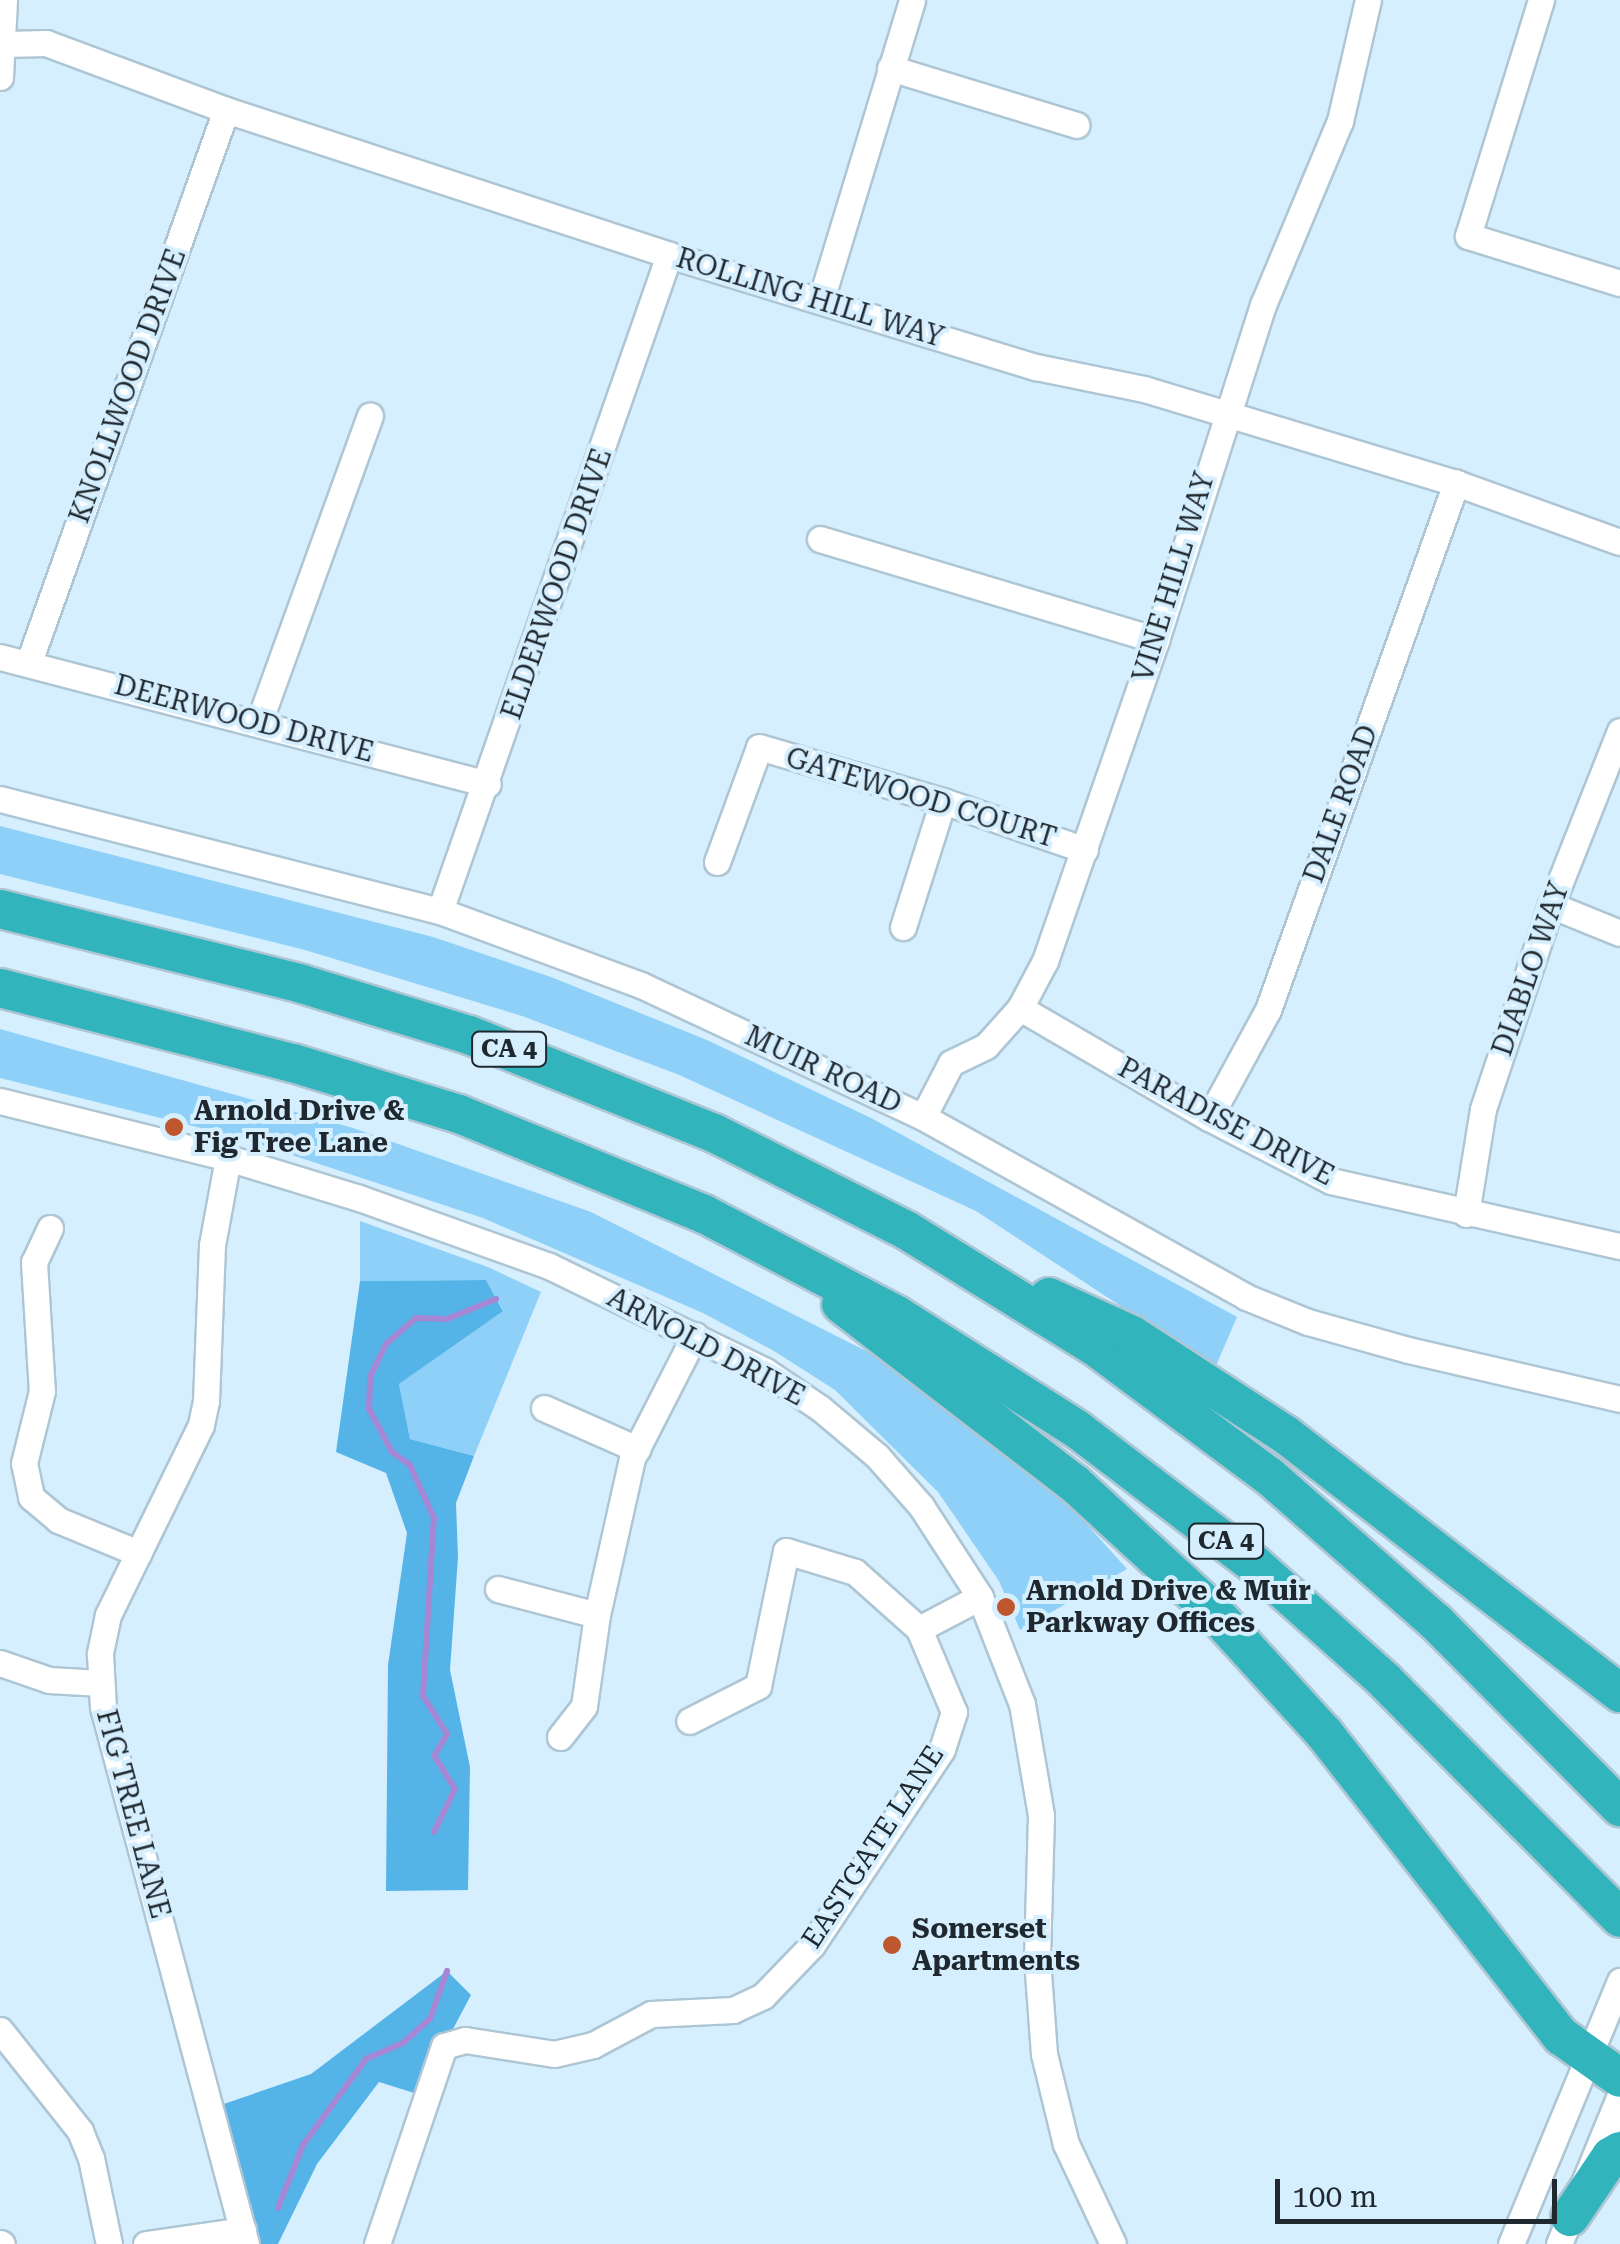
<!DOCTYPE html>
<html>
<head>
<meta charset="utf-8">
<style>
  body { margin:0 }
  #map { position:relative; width:1620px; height:2244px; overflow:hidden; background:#d6efff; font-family:"Roboto Serif",serif }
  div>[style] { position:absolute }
  .green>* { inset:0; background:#8ed0f7 }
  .forest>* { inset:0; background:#54b4e7 }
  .stream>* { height:6px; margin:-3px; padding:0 3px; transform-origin:3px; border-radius:3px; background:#a587d5 }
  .roads { filter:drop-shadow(2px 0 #aec6d4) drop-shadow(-2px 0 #aec6d4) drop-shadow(0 2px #aec6d4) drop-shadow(0 -2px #aec6d4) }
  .minor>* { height:25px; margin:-12.5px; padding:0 12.5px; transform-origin:12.5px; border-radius:12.5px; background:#fff }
  .highway>* { height:38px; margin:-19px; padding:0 19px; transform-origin:19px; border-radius:19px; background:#31b4bc }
  .dots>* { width:28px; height:28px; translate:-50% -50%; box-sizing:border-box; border:5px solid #d6efff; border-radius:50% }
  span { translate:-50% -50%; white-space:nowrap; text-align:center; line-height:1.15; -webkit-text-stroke:8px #d6efff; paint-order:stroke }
  .shield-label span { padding:2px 8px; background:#d6efff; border:2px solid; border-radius:8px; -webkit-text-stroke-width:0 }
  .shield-label { font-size:25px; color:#1f282e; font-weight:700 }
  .street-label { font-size:28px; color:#1f282e }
  .poi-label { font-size:28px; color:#1f282e; font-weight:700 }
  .left { translate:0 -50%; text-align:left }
  .scale { position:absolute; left:1275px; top:2179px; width:282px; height:45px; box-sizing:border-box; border:5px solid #1f282e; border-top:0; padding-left:12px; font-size:30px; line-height:35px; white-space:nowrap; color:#1f282e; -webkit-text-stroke:8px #d6efff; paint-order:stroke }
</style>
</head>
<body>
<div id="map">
  <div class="green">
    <div style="clip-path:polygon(0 826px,433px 937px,551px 977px,707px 1040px,871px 1118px,1237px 1317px,1215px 1368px,976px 1211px,677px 1074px,522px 1016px,305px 950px,0 874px)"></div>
    <div style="clip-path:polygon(0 1029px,353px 1128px,591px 1212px,878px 1357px,1074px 1510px,1127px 1569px,1020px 1630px,999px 1581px,938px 1492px,835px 1390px,774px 1351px,703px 1313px,483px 1218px,237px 1137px,0 1078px)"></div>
    <div style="clip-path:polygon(360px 1221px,488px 1267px,541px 1292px,474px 1456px,410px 1439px,399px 1384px,503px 1310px,486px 1280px,360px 1281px)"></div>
  </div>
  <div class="forest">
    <div style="clip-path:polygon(486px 1280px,503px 1311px,399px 1384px,410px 1439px,474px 1456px,456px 1503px,458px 1557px,450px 1670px,470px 1767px,468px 1890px,386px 1891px,388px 1665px,407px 1533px,386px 1473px,336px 1452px,360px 1281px)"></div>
    <div style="clip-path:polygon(447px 1971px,471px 1995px,444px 2046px,427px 2097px,379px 2082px,317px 2164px,278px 2244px,226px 2244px,243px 2230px,212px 2108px,311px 2074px)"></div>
  </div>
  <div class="stream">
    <div style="left:434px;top:1832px;width:48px;rotate:-64deg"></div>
    <div style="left:455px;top:1789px;width:39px;rotate:-122deg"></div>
    <div style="left:434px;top:1756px;width:26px;rotate:-59deg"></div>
    <div style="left:447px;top:1734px;width:45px;rotate:-122.3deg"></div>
    <div style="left:423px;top:1696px;width:178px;rotate:-86.5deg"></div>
    <div style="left:434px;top:1518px;width:58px;rotate:-114.4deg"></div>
    <div style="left:410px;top:1465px;width:22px;rotate:-144deg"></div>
    <div style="left:392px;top:1452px;width:49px;rotate:-118.1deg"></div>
    <div style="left:369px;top:1409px;width:32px;rotate:-88deg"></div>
    <div style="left:370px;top:1377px;width:37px;rotate:-64deg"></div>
    <div style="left:386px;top:1344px;width:40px;rotate:-41deg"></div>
    <div style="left:416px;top:1318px;width:31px;rotate:2deg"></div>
    <div style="left:447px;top:1319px;width:53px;rotate:-22.2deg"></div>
    <div style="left:278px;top:2208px;width:68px;rotate:-68.4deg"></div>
    <div style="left:303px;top:2145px;width:107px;rotate:-53.8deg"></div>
    <div style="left:366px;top:2059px;width:40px;rotate:-23.4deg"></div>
    <div style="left:403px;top:2043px;width:36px;rotate:-42deg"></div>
    <div style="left:430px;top:2019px;width:51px;rotate:-70.5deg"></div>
  </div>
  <div class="roads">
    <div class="minor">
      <div style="left:1541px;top:0;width:247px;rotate:107.2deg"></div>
      <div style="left:1468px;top:236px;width:159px;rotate:17.2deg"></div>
      <div style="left:5px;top:44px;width:41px;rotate:-1.4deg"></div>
      <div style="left:46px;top:43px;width:192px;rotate:20.4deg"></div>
      <div style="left:226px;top:110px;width:466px;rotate:18.1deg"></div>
      <div style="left:669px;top:255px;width:384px;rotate:17deg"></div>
      <div style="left:1036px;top:367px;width:110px;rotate:11.5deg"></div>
      <div style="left:1144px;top:389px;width:326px;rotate:16.8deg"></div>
      <div style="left:1456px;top:483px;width:174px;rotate:19.8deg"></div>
      <div style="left:890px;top:68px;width:195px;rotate:17deg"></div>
      <div style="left:0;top:77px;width:77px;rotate:-87deg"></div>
      <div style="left:821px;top:300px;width:313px;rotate:-73.1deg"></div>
      <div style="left:820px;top:539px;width:351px;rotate:16.7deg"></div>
      <div style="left:0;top:657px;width:504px;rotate:14.59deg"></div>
      <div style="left:29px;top:662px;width:586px;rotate:-70.36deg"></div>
      <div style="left:259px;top:722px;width:326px;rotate:-70.1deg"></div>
      <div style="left:0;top:799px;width:454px;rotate:14.3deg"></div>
      <div style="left:440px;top:911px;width:214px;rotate:20.2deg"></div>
      <div style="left:641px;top:985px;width:311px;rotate:25.1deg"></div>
      <div style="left:923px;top:1117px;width:370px;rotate:29.1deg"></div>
      <div style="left:1246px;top:1297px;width:67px;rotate:22deg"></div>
      <div style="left:1308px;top:1322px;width:104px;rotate:15.6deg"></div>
      <div style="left:1408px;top:1350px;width:218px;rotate:13deg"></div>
      <div style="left:717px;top:862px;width:122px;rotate:-69.9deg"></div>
      <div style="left:759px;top:747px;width:192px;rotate:16.4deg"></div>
      <div style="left:943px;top:801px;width:150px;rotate:19deg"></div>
      <div style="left:1551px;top:905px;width:74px;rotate:22.1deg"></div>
      <div style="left:440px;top:911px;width:695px;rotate:-70.76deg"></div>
      <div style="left:903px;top:927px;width:132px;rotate:-72.4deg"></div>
      <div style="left:1020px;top:1008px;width:219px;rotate:30.2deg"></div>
      <div style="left:1209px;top:1118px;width:137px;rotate:27.3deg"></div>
      <div style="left:1331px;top:1181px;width:296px;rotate:12.7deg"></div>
      <div style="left:0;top:1101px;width:235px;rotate:14deg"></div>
      <div style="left:228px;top:1158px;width:137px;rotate:17deg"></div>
      <div style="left:359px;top:1198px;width:202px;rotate:19.7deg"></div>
      <div style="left:549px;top:1266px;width:240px;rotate:25.9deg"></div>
      <div style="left:765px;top:1371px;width:66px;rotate:33.9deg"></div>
      <div style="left:820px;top:1408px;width:75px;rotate:40.1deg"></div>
      <div style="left:877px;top:1456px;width:67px;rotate:48.7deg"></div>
      <div style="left:921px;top:1506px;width:108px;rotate:57deg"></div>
      <div style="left:980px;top:1597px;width:115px;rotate:68.6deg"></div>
      <div style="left:1022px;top:1704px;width:113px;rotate:80.3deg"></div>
      <div style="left:1041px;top:1815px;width:144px;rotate:91.6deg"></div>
      <div style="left:1037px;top:1959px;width:95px;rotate:85.8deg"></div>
      <div style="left:1044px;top:2054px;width:93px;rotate:76.3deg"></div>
      <div style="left:1066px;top:2144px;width:110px;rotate:64.8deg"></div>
      <div style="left:923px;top:1117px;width:61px;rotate:-62.6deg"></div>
      <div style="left:951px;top:1063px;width:39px;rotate:-26deg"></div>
      <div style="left:986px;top:1046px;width:51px;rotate:-48.2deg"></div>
      <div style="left:1020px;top:1008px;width:53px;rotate:-62deg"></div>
      <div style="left:1045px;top:961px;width:340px;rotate:-70.9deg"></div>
      <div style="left:1156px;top:640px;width:352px;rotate:-72.3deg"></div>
      <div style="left:1263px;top:305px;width:199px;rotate:-67.3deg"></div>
      <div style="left:1340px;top:121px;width:124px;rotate:-77deg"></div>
      <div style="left:1209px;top:1118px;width:123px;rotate:-61.4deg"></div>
      <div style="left:1268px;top:1010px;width:560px;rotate:-70.37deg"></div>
      <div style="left:228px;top:1158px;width:88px;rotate:100.4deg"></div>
      <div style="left:212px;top:1245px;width:156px;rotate:92.2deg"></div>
      <div style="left:206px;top:1401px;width:25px;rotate:102deg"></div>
      <div style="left:201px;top:1425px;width:212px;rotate:116.1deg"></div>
      <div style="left:108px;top:1615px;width:40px;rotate:102deg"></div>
      <div style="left:100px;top:1654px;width:53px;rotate:86.8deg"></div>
      <div style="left:103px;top:1707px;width:556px;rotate:75.09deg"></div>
      <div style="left:1466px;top:1214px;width:106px;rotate:-80.8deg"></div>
      <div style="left:1483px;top:1109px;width:215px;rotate:-71.6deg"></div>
      <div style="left:1551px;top:905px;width:187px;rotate:-68.4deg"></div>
      <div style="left:50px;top:1228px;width:38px;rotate:115deg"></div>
      <div style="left:34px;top:1262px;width:129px;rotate:86.5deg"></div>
      <div style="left:42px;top:1391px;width:74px;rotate:104deg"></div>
      <div style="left:24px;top:1463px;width:35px;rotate:78deg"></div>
      <div style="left:31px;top:1497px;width:35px;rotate:40deg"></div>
      <div style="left:58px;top:1520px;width:87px;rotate:22.4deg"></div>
      <div style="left:544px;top:1408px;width:102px;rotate:23.8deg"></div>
      <div style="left:498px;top:1589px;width:102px;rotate:14.7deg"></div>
      <div style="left:919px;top:1629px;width:69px;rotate:-27.7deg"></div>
      <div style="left:0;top:1663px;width:52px;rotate:19.1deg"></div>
      <div style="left:49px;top:1680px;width:52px;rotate:3.3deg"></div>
      <div style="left:560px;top:1737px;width:39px;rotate:-52deg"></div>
      <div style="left:584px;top:1706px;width:92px;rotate:-81.9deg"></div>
      <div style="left:597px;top:1615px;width:161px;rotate:-77.4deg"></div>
      <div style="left:632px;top:1458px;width:138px;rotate:-62.9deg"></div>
      <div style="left:0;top:2030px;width:129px;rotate:51.6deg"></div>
      <div style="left:80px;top:2131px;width:29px;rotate:68deg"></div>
      <div style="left:91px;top:2158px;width:88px;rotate:78.2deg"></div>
      <div style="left:0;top:2243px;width:2px;rotate:27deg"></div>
      <div style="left:146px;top:2244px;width:98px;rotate:-8.2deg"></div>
      <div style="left:377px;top:2244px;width:209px;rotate:-71.3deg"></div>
      <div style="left:444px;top:2046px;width:22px;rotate:-16deg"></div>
      <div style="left:465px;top:2040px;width:90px;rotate:8.9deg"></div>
      <div style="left:554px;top:2054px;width:40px;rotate:-13deg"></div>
      <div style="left:593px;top:2045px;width:66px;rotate:-28.1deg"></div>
      <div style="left:651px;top:2014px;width:82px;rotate:-2.8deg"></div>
      <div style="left:733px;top:2010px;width:33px;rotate:-25deg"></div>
      <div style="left:763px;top:1996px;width:71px;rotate:-46.1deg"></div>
      <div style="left:812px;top:1945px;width:235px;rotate:-56.4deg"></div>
      <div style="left:942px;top:1749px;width:39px;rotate:-72deg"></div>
      <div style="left:954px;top:1712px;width:90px;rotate:-112.9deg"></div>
      <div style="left:919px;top:1629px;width:86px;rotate:-138.3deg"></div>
      <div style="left:855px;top:1572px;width:72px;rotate:-163.1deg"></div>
      <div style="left:786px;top:1551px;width:138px;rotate:101.7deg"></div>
      <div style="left:758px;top:1686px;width:77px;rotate:153.1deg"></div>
      <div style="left:1511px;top:2244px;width:285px;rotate:-67.5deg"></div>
      <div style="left:1559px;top:2244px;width:161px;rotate:-67.7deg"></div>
    </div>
    <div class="highway">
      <div style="left:0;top:909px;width:311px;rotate:13.9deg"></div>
      <div style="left:302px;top:984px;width:175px;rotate:17deg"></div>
      <div style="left:469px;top:1035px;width:264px;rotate:21.8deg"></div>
      <div style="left:714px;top:1133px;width:215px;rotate:26.8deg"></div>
      <div style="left:906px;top:1230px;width:225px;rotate:31.7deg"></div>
      <div style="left:1097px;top:1348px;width:214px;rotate:36.7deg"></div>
      <div style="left:1269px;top:1476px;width:222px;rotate:41.2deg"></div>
      <div style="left:1436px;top:1622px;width:261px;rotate:45.2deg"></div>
      <div style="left:0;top:988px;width:302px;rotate:14.4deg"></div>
      <div style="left:293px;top:1063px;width:174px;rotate:17.1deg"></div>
      <div style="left:459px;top:1114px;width:265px;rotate:22.2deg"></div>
      <div style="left:704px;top:1214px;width:218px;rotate:27.6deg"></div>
      <div style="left:897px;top:1315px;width:214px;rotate:32.4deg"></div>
      <div style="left:1078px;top:1430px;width:221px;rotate:37.3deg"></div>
      <div style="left:1254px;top:1564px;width:174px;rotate:41.7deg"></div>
      <div style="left:1384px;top:1680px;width:335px;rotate:45.2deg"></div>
      <div style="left:1049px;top:1297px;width:91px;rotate:24.6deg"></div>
      <div style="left:1132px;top:1335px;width:184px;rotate:33deg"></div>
      <div style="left:1286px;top:1435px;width:422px;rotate:37.7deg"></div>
      <div style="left:841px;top:1304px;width:295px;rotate:37.6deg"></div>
      <div style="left:1075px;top:1484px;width:185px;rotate:42.6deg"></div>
      <div style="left:1211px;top:1609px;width:168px;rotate:47.7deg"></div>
      <div style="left:1324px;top:1733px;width:385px;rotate:52deg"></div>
      <div style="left:1561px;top:2036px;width:72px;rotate:35.4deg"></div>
      <div style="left:1570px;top:2217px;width:73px;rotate:-56.1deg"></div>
      <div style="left:1611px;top:2156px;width:10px;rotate:-29deg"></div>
    </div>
  </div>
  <div class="dots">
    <div style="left:174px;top:1127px;background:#be572d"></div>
    <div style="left:1006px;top:1607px;background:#be572d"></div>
    <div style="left:892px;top:1945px;background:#be572d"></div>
  </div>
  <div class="shield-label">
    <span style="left:509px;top:1049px">CA 4</span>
    <span style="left:1226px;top:1541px">CA 4</span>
  </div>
  <div class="street-label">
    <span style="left:810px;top:298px;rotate:17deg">ROLLING HILL WAY</span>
    <span style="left:128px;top:386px;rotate:-70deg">KNOLLWOOD DRIVE</span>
    <span style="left:1174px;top:577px;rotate:-73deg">VINE HILL WAY</span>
    <span style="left:557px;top:584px;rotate:-71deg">ELDERWOOD DRIVE</span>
    <span style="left:244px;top:719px;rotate:15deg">DEERWOOD DRIVE</span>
    <span style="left:921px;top:798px;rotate:17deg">GATEWOOD COURT</span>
    <span style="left:1341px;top:804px;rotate:-70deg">DALE ROAD</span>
    <span style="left:1531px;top:969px;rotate:-71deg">DIABLO WAY</span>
    <span style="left:823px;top:1070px;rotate:25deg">MUIR ROAD</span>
    <span style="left:1226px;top:1122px;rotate:28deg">PARADISE DRIVE</span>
    <span style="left:706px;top:1347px;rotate:28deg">ARNOLD DRIVE</span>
    <span style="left:133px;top:1814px;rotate:75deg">FIG TREE LANE</span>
    <span style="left:873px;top:1847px;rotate:-57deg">EASTGATE LANE</span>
  </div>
  <div class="poi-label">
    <span class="left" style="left:194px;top:1127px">Arnold Drive &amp;<br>Fig Tree Lane</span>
    <span class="left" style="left:1026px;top:1607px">Arnold Drive &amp; Muir<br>Parkway Offices</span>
    <span class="left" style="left:912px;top:1945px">Somerset<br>Apartments</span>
  </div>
  <div class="scale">100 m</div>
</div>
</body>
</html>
